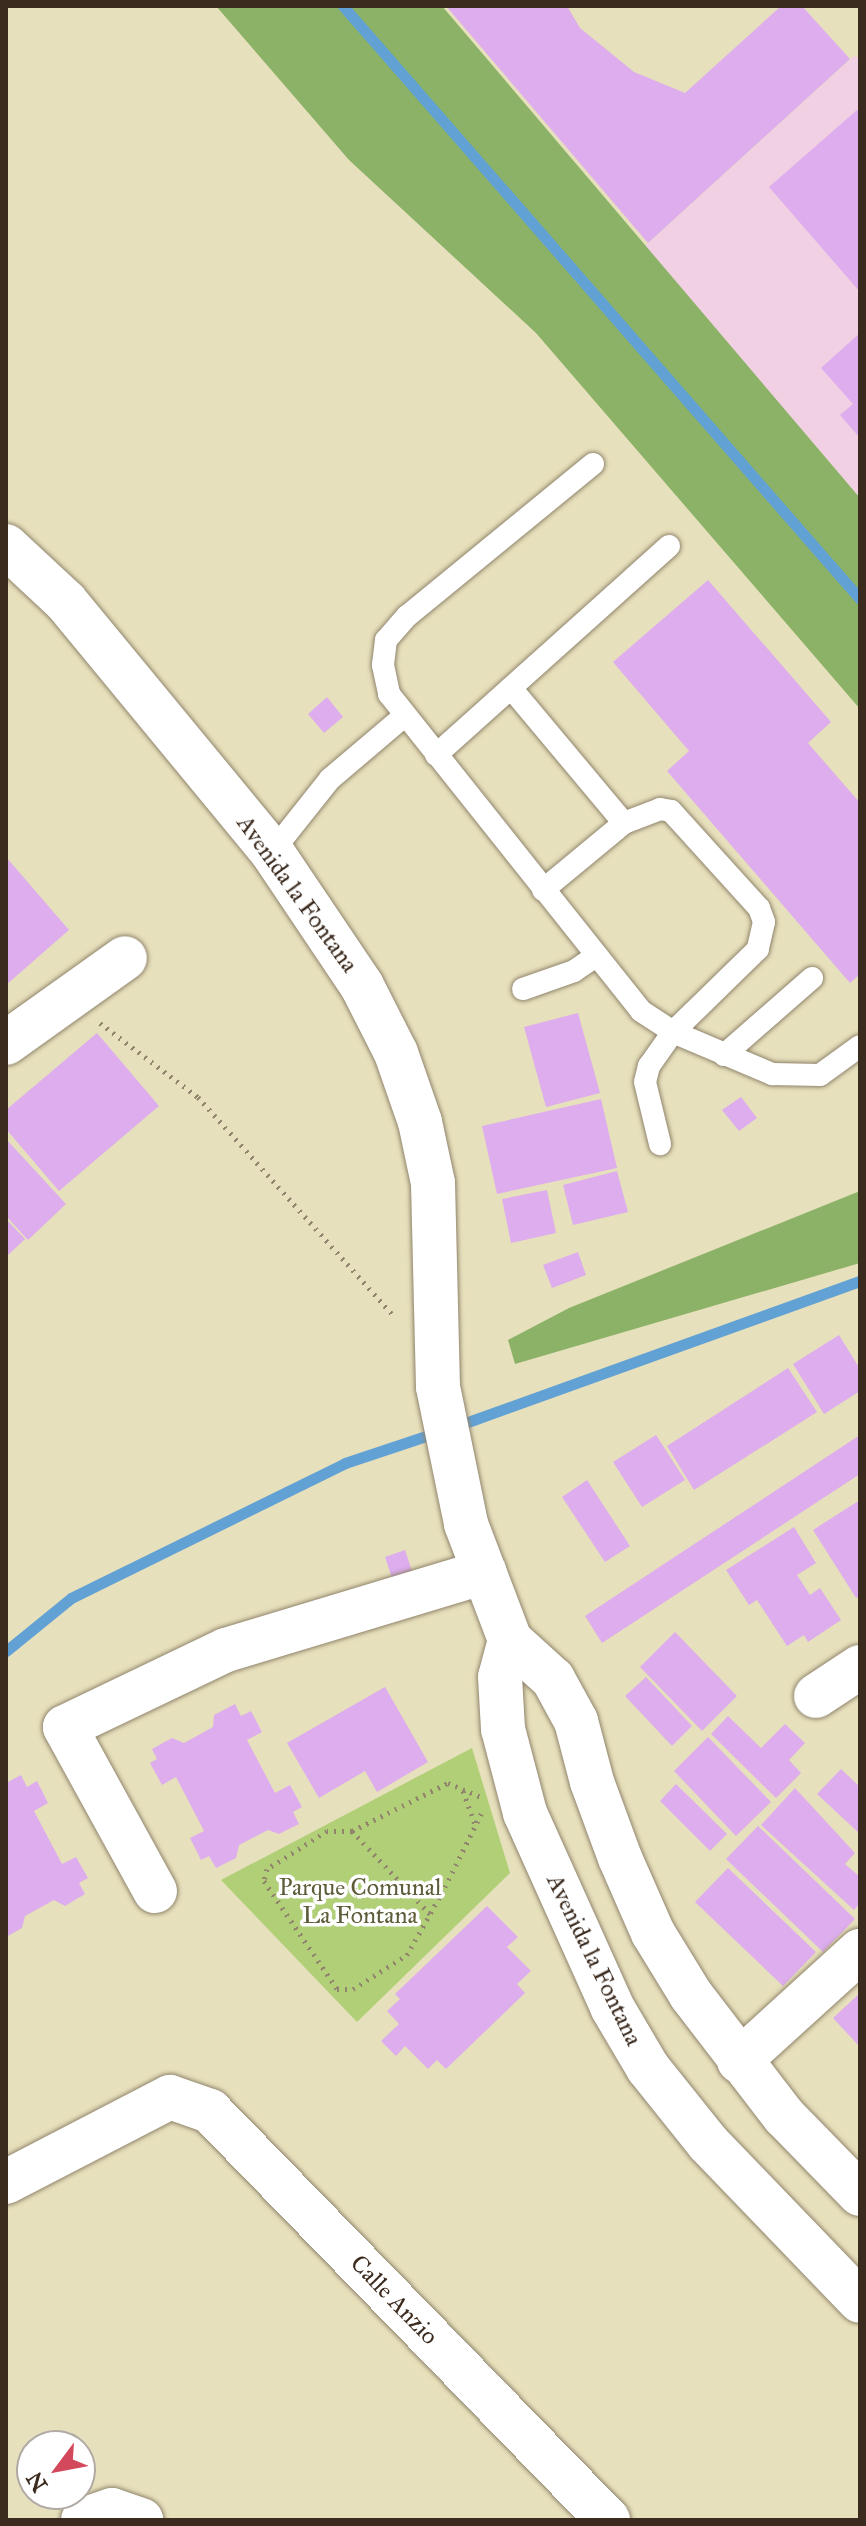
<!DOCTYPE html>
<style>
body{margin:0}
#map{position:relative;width:866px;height:2526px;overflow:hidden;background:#e7e0bc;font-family:"IM FELL Great Primer",serif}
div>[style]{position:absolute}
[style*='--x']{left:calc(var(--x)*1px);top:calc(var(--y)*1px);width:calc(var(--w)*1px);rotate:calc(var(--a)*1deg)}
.built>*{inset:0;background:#f1d0e4}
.green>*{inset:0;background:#b0cf77}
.forest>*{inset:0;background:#8cb268}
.stream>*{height:11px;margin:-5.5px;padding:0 5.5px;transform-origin:5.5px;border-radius:5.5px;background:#62a1d4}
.building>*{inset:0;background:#ddaded}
.path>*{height:5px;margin-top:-2.5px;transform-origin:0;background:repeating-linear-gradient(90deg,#91856d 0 2px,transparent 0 8px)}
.roads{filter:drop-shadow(0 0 2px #91856d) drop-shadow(0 0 2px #91856d)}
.service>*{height:22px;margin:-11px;padding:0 11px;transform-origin:11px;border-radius:11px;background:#fff}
.minor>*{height:44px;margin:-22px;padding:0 22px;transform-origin:22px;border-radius:22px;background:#fff}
span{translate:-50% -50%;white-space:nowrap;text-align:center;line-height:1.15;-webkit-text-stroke:7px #fff;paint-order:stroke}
.street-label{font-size:24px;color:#3b2a1e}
.park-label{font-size:24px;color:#5e5c39}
.frame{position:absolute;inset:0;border:8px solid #3b2a1e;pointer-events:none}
.north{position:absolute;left:16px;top:2430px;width:80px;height:80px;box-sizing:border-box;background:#fff;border:2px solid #b1aaa5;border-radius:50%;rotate:238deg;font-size:22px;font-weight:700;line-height:32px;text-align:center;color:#3b2a1e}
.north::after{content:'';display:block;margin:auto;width:28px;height:36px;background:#d1495b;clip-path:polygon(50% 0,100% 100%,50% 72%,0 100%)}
</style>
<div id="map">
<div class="built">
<i style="clip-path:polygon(855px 55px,860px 61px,860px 498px,645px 246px)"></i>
</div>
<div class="green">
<i style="clip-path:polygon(472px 1748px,510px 1873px,357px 2022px,221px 1880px)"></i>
</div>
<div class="forest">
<i style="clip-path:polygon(216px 6px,442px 6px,860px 498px,860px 709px,536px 333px,349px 160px)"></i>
<i style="clip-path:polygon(860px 1191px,860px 1263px,515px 1364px,508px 1340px,569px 1308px)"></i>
</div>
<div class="stream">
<i style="--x:343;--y:6;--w:787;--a:48.92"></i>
<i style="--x:454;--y:1427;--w:431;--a:-19.8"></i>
<i style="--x:6;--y:1651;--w:84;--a:-39.2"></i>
<i style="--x:71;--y:1598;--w:305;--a:-26.2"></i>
<i style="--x:345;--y:1463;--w:98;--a:-18.4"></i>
</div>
<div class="building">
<i style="clip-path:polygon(446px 6px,567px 6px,580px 28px,634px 72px,685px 93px,781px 6px,802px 6px,850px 59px,648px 243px)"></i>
<i style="clip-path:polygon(857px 110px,860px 113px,860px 292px,769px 187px)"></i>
<i style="clip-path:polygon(860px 333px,860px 438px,840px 415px,853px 404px,821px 368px)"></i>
<i style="clip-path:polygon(708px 580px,831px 722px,808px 743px,860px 803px,860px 974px,850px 983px,667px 771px,689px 751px,613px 662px)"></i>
<i style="clip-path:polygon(327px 697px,343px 717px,324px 733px,308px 714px)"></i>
<i style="clip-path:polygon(6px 857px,69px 930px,6px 985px)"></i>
<i style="clip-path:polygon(578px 1013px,600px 1093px,546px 1107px,524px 1027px)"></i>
<i style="clip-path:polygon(97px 1033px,159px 1106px,59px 1191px,6px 1129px,6px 1110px)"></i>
<i style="clip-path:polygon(741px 1097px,757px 1118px,739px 1131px,722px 1110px)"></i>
<i style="clip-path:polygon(601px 1099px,617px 1168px,497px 1194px,482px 1126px)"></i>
<i style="clip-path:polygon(6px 1139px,66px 1204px,28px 1240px,6px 1216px)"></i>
<i style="clip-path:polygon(617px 1171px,628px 1212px,573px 1225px,563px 1185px)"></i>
<i style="clip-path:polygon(547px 1190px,556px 1233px,511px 1243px,502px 1199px)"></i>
<i style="clip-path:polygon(6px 1219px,25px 1239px,6px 1257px)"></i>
<i style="clip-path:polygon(578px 1252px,586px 1275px,552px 1288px,543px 1265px)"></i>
<i style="clip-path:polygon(839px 1335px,860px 1369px,860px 1391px,824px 1414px,793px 1364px)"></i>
<i style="clip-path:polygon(788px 1368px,817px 1412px,694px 1490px,667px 1446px)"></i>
<i style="clip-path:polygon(656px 1435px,685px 1480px,642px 1507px,613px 1462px)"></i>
<i style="clip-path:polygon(860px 1435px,860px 1474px,602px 1643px,585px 1616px)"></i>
<i style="clip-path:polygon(587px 1480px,630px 1546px,605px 1562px,562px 1497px)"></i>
<i style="clip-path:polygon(860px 1500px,860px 1596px,856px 1598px,813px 1530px)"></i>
<i style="clip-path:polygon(794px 1527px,816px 1563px,797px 1575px,810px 1595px,820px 1588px,841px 1620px,808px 1642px,804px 1635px,787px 1646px,757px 1600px,749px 1605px,726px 1570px)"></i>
<i style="clip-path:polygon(405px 1550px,415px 1580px,395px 1587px,385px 1557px)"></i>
<i style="clip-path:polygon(675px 1632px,737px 1696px,702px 1731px,640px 1667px)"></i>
<i style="clip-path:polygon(646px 1677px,692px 1726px,672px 1746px,625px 1696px)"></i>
<i style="clip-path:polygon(385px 1687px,428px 1762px,377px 1792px,365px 1771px,319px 1798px,287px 1743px)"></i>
<i style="clip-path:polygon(235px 1704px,241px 1716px,251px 1711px,262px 1732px,247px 1740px,275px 1793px,290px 1785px,302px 1807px,293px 1812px,299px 1824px,279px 1834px,268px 1830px,239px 1845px,236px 1858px,216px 1868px,209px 1856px,201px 1860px,190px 1838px,204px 1831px,176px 1777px,162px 1785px,150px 1763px,157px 1759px,152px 1749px,172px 1738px,184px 1743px,213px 1727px,214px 1715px)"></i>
<i style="clip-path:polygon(728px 1716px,761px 1748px,785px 1724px,805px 1743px,789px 1760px,801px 1773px,776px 1798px,711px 1734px)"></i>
<i style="clip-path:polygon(708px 1737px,771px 1802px,736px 1836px,674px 1771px)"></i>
<i style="clip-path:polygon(841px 1769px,860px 1787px,860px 1834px,817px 1794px)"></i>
<i style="clip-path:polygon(21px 1775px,27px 1787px,37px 1781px,48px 1803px,34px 1811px,62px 1864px,76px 1857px,88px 1878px,79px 1883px,85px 1894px,65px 1906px,54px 1900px,25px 1916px,22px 1928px,6px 1937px,6px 1783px)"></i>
<i style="clip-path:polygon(676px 1784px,727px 1834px,710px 1851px,660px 1801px)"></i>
<i style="clip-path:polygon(795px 1788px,855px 1853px,845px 1864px,860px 1877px,860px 1903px,854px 1910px,761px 1825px)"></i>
<i style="clip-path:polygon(758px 1826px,855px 1919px,823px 1952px,726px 1859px)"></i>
<i style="clip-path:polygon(728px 1868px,816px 1952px,783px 1986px,695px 1902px)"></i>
<i style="clip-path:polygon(487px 1906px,518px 1937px,507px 1947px,531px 1971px,517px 1984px,525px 1993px,446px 2069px,437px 2060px,428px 2069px,405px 2046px,396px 2056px,381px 2041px,399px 2024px,387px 2011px,400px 1999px,395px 1994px)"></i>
<i style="clip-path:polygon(860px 1993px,860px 2047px,833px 2018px)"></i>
</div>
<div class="path">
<i style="--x:100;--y:1023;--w:123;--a:37.1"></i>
<i style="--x:198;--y:1097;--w:295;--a:48.2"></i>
<i style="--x:463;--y:1791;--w:37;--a:70"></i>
<i style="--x:352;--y:1831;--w:107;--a:-26.6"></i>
<i style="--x:448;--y:1783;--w:36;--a:23"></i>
<i style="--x:430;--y:1914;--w:114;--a:-133.2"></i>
<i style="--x:352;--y:1831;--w:25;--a:180"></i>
<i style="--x:327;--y:1831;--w:71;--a:147.7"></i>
<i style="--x:267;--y:1869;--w:12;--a:104"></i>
<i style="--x:264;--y:1881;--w:130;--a:55.9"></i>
<i style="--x:337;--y:1989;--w:16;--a:0"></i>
<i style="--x:353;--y:1989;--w:64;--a:-32.2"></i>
<i style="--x:407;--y:1955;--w:78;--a:-60.8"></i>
<i style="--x:445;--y:1887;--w:84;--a:-63.7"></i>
</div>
<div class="roads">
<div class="service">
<i style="--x:593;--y:464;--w:240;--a:140.7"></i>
<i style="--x:407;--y:616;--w:32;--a:131"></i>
<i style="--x:386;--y:640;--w:25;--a:97"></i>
<i style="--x:383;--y:665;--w:30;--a:78"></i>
<i style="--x:389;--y:694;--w:405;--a:51.5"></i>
<i style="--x:641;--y:1011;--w:38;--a:33"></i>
<i style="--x:673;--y:1032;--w:108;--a:23"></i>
<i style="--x:772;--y:1074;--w:48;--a:1.2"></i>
<i style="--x:820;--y:1075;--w:49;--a:-35.9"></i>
<i style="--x:511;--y:688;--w:176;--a:50.1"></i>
<i style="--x:436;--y:755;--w:313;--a:-41.9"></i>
<i style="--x:272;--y:852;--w:93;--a:-51.5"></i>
<i style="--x:330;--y:779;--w:96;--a:-40.3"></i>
<i style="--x:543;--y:890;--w:105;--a:-39.6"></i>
<i style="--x:624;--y:823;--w:39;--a:-21"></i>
<i style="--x:660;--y:809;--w:11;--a:10"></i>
<i style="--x:671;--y:811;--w:131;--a:47.8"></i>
<i style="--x:759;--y:908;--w:15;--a:70"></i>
<i style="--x:764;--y:922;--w:28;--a:103"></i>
<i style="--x:758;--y:949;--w:119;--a:135.7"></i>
<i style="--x:673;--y:1032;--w:42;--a:125.2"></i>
<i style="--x:649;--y:1066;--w:16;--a:104"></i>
<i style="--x:645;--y:1082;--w:64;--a:76.4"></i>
<i style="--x:523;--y:989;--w:54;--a:-19.4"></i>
<i style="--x:574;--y:971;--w:27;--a:-34"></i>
<i style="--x:724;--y:1055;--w:117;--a:-41.2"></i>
</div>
<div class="minor">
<i style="--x:6;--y:546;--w:82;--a:43"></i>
<i style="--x:66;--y:602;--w:324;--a:50.5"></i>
<i style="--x:272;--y:852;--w:161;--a:56.1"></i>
<i style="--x:362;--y:986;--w:75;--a:63.1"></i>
<i style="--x:396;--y:1053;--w:73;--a:70.8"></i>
<i style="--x:420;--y:1122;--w:62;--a:78"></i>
<i style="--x:433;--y:1183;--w:204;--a:88.6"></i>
<i style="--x:438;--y:1387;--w:140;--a:78.4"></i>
<i style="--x:466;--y:1524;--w:124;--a:69.2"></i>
<i style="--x:510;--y:1640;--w:58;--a:42.2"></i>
<i style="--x:553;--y:1679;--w:48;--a:61.3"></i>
<i style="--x:576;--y:1721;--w:63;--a:75.3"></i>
<i style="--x:592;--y:1782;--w:81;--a:69.8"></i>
<i style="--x:620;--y:1858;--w:82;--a:66.3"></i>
<i style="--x:653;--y:1933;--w:73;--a:58.5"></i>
<i style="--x:691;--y:1995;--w:153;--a:52.5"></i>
<i style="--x:784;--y:2116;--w:109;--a:45.7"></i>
<i style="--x:6;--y:1043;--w:146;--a:-35.5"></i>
<i style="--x:510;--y:1640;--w:38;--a:105"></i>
<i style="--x:500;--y:1677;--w:52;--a:86.7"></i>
<i style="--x:503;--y:1729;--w:87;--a:75.3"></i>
<i style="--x:525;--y:1813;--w:213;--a:65.8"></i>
<i style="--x:612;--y:2007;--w:71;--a:59.5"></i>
<i style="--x:648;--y:2068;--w:96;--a:51.3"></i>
<i style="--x:708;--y:2143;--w:219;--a:46.1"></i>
<i style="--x:816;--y:1696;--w:53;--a:-33.4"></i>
<i style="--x:155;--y:1891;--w:187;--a:-118.8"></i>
<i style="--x:65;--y:1727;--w:178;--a:-25.6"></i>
<i style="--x:226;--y:1650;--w:270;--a:-16.8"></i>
<i style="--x:739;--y:2061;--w:164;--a:-42.3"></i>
<i style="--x:6;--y:2182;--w:185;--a:-27.4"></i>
<i style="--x:170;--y:2097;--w:42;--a:19.3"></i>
<i style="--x:210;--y:2111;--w:571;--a:45.78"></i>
<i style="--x:83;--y:2520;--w:31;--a:-19"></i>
<i style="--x:112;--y:2510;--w:31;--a:19"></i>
</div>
</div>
<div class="street-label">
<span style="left:297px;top:894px;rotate:54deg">Avenida la Fontana</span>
<span style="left:594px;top:1960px;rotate:64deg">Avenida la Fontana</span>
<span style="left:394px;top:2300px;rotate:46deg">Calle Anzio</span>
</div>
<div class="park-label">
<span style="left:360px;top:1902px">Parque Comunal<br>La Fontana</span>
</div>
<div class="frame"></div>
<div class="north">N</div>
</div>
